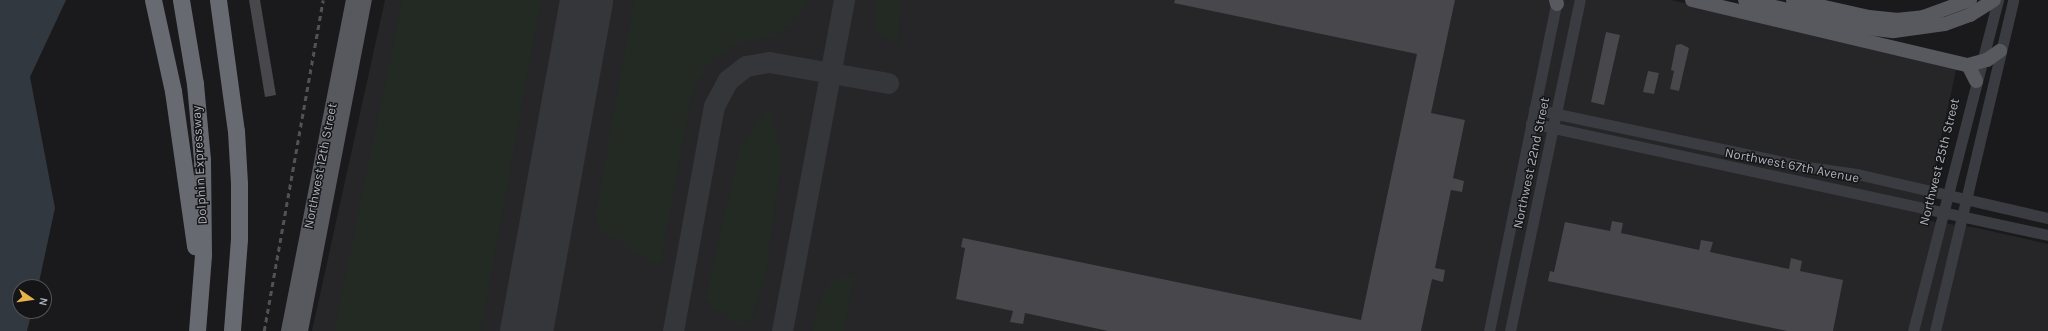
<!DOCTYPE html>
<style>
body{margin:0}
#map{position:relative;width:2048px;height:331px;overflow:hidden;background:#1a1a1c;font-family:Karla,sans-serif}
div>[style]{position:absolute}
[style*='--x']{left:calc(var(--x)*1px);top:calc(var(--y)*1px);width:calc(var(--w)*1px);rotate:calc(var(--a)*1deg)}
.built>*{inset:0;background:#262629}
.green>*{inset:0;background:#222a23}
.water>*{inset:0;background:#31383f}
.taxiway>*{height:21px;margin:-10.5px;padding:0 10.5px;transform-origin:10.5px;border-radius:10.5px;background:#35363a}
.runway>*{height:53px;margin:-26.5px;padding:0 26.5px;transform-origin:26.5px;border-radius:26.5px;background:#35363a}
.building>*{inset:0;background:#47474c}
.minor>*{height:11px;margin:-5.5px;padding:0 5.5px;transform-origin:5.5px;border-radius:5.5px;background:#3b3c41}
.major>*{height:14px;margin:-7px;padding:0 7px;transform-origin:7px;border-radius:7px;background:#57595f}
.highway>*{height:17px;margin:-8.5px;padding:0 8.5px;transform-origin:8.5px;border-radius:8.5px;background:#676a71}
.rail>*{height:2.5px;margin-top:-1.25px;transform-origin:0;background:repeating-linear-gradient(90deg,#505257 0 5px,transparent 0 9px)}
span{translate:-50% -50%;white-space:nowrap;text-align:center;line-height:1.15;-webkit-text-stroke:3px #151517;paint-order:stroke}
.street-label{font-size:13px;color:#adb1ba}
.north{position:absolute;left:12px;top:279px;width:40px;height:40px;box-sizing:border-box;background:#151517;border:1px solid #525358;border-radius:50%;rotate:103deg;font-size:11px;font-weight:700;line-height:16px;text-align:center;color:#adb1ba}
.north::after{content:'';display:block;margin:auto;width:14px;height:18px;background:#e5b349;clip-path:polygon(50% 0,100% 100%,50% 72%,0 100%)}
</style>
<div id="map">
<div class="built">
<i style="clip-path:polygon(385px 0,1671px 0,1957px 66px,1923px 220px,1977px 228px,2048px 244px,2048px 331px,312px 331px)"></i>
</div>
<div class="green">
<i style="clip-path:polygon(402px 0,541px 0,481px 331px,334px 331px)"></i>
<i style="clip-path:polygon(634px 0,809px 0,789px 27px,774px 35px,732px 45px,708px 65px,697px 82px,690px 102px,661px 260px,654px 264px,600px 229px,596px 212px)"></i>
<i style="clip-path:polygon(875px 0,901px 0,898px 43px,881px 36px,875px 28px)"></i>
<i style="clip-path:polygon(770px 109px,782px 157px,766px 272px,752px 318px,742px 327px,705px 300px,740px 147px,765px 110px)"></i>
<i style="clip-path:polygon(845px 276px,854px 276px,844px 331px,812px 331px,822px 295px,831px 281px)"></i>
</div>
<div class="water">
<i style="clip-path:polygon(0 0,66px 0,30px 77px,55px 208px,38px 287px,20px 287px,20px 311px,32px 311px,27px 331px,0 331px)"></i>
</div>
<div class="taxiway">
<i style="--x:673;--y:331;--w:229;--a:-79.7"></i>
<i style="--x:714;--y:106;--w:30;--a:-62"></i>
<i style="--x:728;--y:80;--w:23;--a:-38"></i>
<i style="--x:746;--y:66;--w:23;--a:-10"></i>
<i style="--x:769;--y:62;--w:121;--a:10"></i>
<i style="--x:782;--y:331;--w:337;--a:-79.4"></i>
</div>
<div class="runway">
<i style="--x:526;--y:331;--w:336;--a:-79.7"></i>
</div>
<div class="building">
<i style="clip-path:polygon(249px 0,260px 0,276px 95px,265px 97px)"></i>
<i style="clip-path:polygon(1175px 0,1455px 0,1431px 113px,1465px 120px,1453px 178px,1464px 181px,1462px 192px,1451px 190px,1435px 268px,1445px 270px,1443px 282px,1432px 279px,1421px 331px,1108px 331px,1025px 313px,1023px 324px,1010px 322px,1013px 311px,956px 299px,965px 248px,961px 247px,963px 238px,1361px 320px,1417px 54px,1174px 3px)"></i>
<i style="clip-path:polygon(1606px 32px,1620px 35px,1604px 105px,1591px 102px)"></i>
<i style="clip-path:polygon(1681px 44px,1689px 48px,1679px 91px,1670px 89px,1674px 71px,1671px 70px,1676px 45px)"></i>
<i style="clip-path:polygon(1648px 71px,1659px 73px,1654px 94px,1643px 92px)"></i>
<i style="clip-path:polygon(1612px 221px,1623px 223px,1621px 233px,1699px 250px,1701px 240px,1713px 242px,1710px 252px,1789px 269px,1791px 258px,1802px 261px,1800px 271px,1843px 280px,1833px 331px,1787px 331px,1548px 281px,1550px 271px,1554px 272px,1565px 222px,1610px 231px)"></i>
</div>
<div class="minor">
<i style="--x:1534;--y:109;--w:280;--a:12"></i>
<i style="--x:1808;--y:167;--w:49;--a:8.1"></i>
<i style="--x:1857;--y:174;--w:196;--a:13"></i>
<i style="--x:1531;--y:123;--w:529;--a:12.22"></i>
<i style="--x:1489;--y:331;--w:338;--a:-78.4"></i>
<i style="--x:1510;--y:331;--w:338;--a:-78.1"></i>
<i style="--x:1913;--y:331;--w:342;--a:-75.6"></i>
<i style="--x:1935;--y:331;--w:340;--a:-76.7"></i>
</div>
<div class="major">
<i style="--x:1556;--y:0;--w:4;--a:76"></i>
<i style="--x:1692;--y:0;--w:284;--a:13.3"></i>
<i style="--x:1968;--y:65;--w:20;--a:-15"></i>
<i style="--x:1987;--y:60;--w:16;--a:-35"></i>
<i style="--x:1745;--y:0;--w:117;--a:13.3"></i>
<i style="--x:1859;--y:27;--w:35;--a:7"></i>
<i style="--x:1894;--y:31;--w:51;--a:-7.8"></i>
<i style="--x:1945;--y:24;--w:27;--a:-20"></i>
<i style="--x:1970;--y:15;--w:28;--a:-32"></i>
<i style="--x:1793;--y:0;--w:78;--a:12.6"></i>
<i style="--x:1869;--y:17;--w:27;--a:6"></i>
<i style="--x:1896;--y:20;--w:27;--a:-6"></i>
<i style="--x:1923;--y:17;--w:50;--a:-19.9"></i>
<i style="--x:1968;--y:65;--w:18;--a:63"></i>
<i style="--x:288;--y:331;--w:337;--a:-78.9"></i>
<i style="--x:301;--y:331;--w:337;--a:-79.1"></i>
</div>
<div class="highway">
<i style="--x:153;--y:0;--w:93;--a:77.6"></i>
<i style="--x:173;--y:91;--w:157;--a:81.9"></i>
<i style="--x:181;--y:0;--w:85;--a:80.5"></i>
<i style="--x:195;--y:84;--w:75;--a:84.7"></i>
<i style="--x:202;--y:159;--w:96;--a:89.4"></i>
<i style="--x:203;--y:255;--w:76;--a:94.5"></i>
<i style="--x:218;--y:0;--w:132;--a:82.2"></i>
<i style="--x:236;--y:131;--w:52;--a:86.7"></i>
<i style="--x:239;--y:183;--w:56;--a:90"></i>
<i style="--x:239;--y:239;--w:92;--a:94.4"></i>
</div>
<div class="rail">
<i style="--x:264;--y:331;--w:336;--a:-79.9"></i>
</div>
<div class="street-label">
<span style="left:1940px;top:162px;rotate:-76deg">Northwest 25th Street</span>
<span style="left:1532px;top:163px;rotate:-78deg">Northwest 22nd Street</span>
<span style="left:200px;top:165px;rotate:-93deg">Dolphin Expressway</span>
<span style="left:321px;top:166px;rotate:-79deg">Northwest 12th Street</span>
<span style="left:1792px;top:166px;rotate:11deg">Northwest 67th Avenue</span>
</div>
<div class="north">N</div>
</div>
